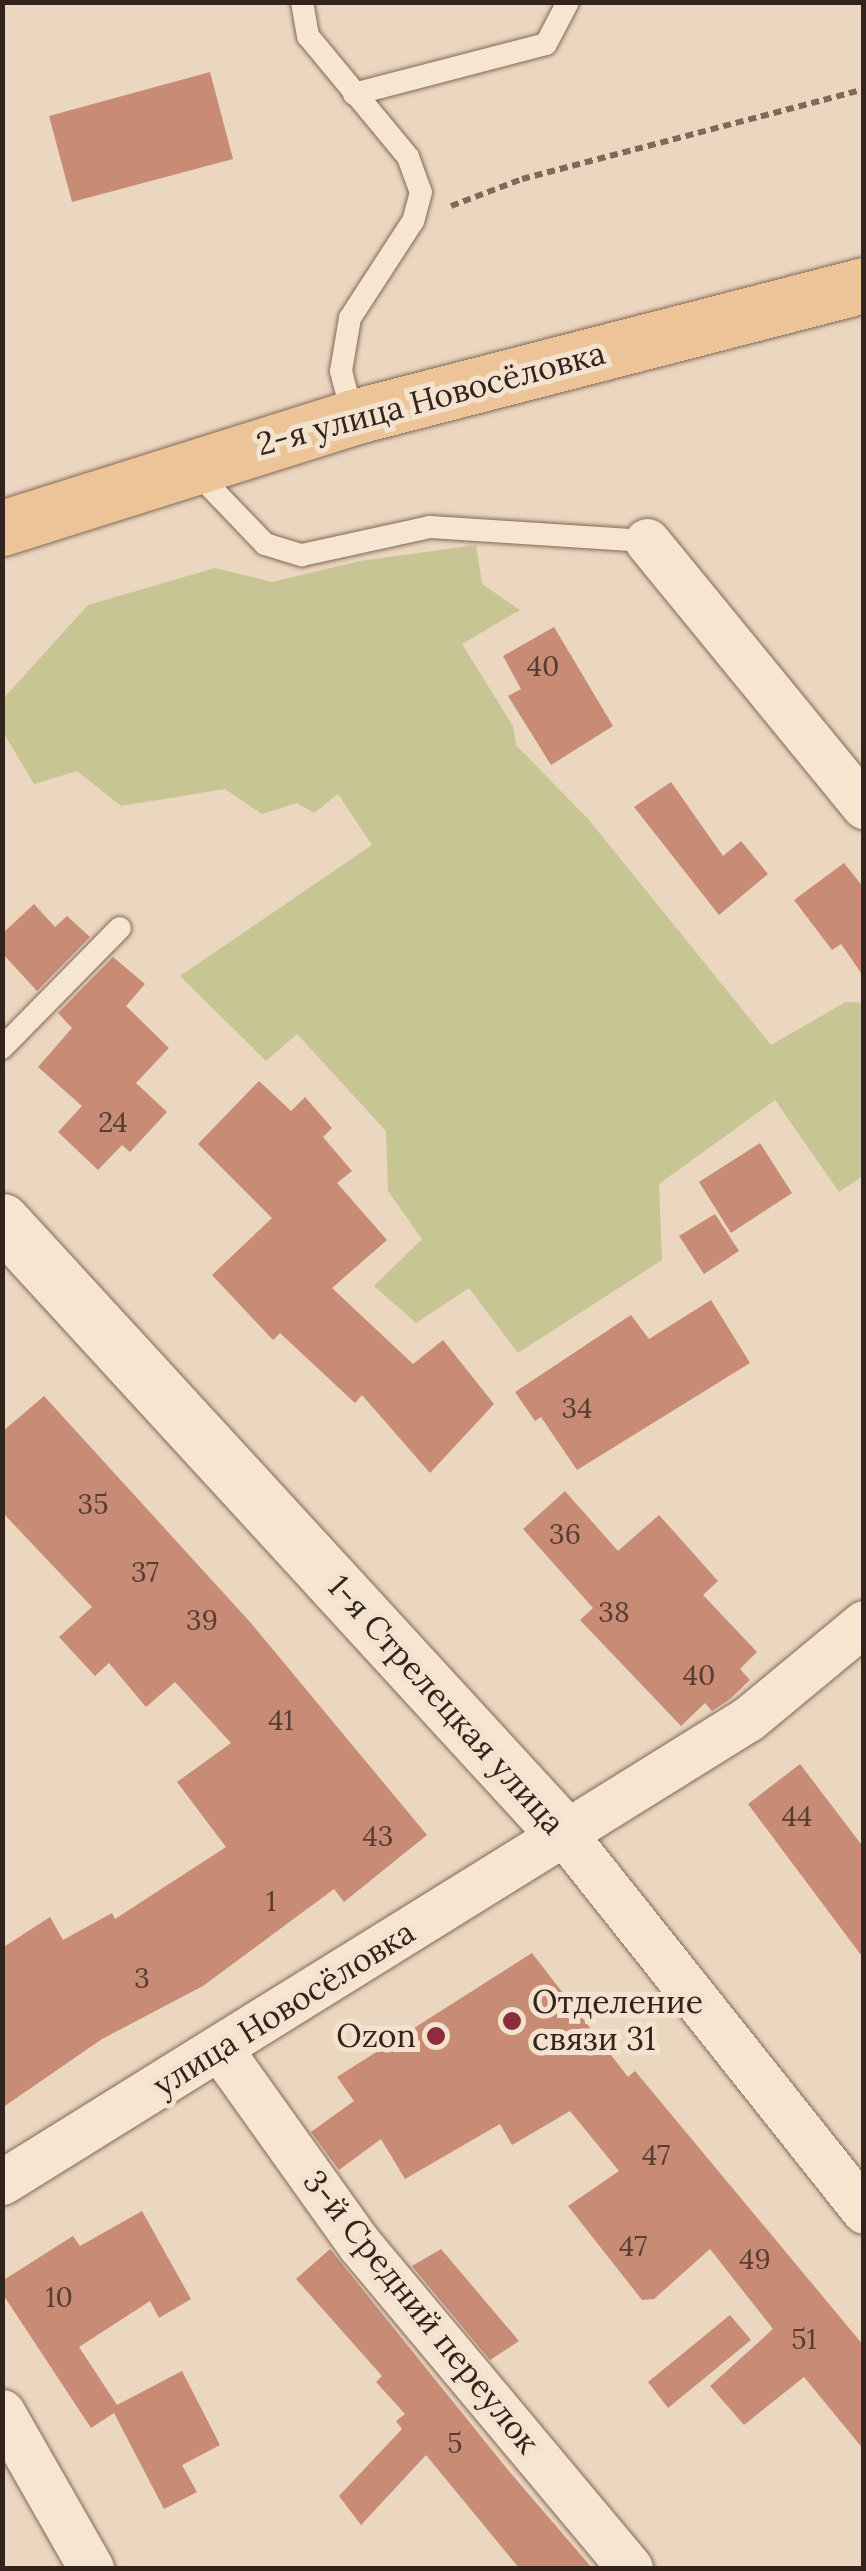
<!DOCTYPE html>
<meta charset="utf-8">
<style>
body{margin:0}
#map{position:relative;width:866px;height:2571px;overflow:hidden;background:#ebd6bf;font-family:Lora,serif}
div>[style]{position:absolute}
[style*='--x']{left:calc(var(--x)*1px);top:calc(var(--y)*1px);width:calc(var(--w)*1px);rotate:calc(var(--a)*1deg)}
.green>*{inset:0;background:#c8c594}
.building>*{inset:0;background:#c78b76}
.path>*{height:6px;margin-top:-3px;transform-origin:0;background:repeating-linear-gradient(90deg,#826858 0 8px,transparent 0 13px)}
.roads{filter:drop-shadow(0 0 2px #826858) drop-shadow(0 0 2px #826858)}
.service>*{height:22px;margin:-11px;padding:0 11px;transform-origin:11px;border-radius:11px;background:#f6e5d1}
.minor>*{height:45px;margin:-22.5px;padding:0 22.5px;transform-origin:22.5px;border-radius:22.5px;background:#f6e5d1}
.tertiary>*{height:55px;margin:-27.5px;padding:0 27.5px;transform-origin:27.5px;border-radius:27.5px;background:#f6e5d1}
.primary>*{height:55px;margin:-27.5px;padding:0 27.5px;transform-origin:27.5px;border-radius:27.5px;background:#edc497}
.dots>*{width:28px;height:28px;translate:-50% -50%;box-sizing:border-box;border:5px solid #f3e2ce;border-radius:50%}
span{translate:-50% -50%;white-space:nowrap;text-align:center;line-height:1.15;-webkit-text-stroke:10px #f3e2ce;paint-order:stroke}
.number-label{font-size:28px;color:#573d32}
.number-label span{-webkit-text-stroke-width:0}
.street-label{font-size:32px;color:#32231c}
.poi-label{font-size:32px;color:#32231c}
.left{translate:0 -50%;text-align:left}
.right{translate:-100% -50%;text-align:right}
.frame{position:absolute;inset:0;border:5px solid #32231c;pointer-events:none}
</style>
<div id="map">
<div class="green">
<i style="clip-path:polygon(476px 545px,482px 584px,520px 610px,462px 644px,513px 726px,516px 745px,589px 820px,771px 1045px,846px 1002px,863px 1003px,863px 1176px,839px 1192px,775px 1100px,659px 1184px,662px 1260px,518px 1353px,469px 1288px,416px 1323px,374px 1286px,422px 1239px,388px 1191px,386px 1131px,297px 1034px,266px 1061px,180px 976px,372px 845px,338px 794px,314px 813px,297px 803px,262px 814px,225px 789px,121px 806px,77px 771px,34px 784px,3px 732px,3px 699px,88px 605px,215px 568px,272px 582px,360px 561px)"></i>
</div>
<div class="building">
<i style="clip-path:polygon(210px 72px,233px 159px,72px 202px,49px 116px)"></i>
<i style="clip-path:polygon(554px 627px,613px 726px,551px 765px,508px 696px,521px 689px,503px 656px)"></i>
<i style="clip-path:polygon(671px 782px,723px 856px,741px 841px,768px 874px,719px 915px,634px 807px)"></i>
<i style="clip-path:polygon(844px 863px,864px 888px,864px 977px,841px 944px,832px 950px,794px 900px)"></i>
<i style="clip-path:polygon(34px 904px,55px 927px,67px 916px,90px 937px,37px 991px,2px 953px,2px 934px)"></i>
<i style="clip-path:polygon(113px 957px,145px 984px,126px 1006px,169px 1048px,136px 1083px,167px 1112px,130px 1152px,122px 1145px,98px 1170px,58px 1132px,82px 1106px,38px 1067px,72px 1028px,58px 1013px)"></i>
<i style="clip-path:polygon(259px 1081px,291px 1111px,305px 1097px,332px 1128px,323px 1137px,352px 1171px,337px 1183px,387px 1240px,332px 1288px,413px 1364px,443px 1340px,494px 1404px,430px 1473px,362px 1395px,355px 1403px,280px 1333px,273px 1340px,212px 1275px,272px 1218px,198px 1144px)"></i>
<i style="clip-path:polygon(760px 1143px,792px 1193px,731px 1233px,699px 1182px)"></i>
<i style="clip-path:polygon(715px 1214px,739px 1251px,704px 1274px,679px 1236px)"></i>
<i style="clip-path:polygon(711px 1300px,750px 1363px,577px 1470px,541px 1417px,535px 1421px,515px 1392px,631px 1315px,649px 1339px)"></i>
<i style="clip-path:polygon(44px 1396px,250px 1622px,427px 1835px,344px 1902px,334px 1889px,203px 1986px,102px 2039px,2px 2108px,2px 1948px,50px 1917px,63px 1940px,112px 1913px,115px 1919px,226px 1847px,177px 1782px,231px 1743px,175px 1682px,146px 1707px,109px 1663px,95px 1676px,59px 1637px,92px 1607px,2px 1512px,2px 1432px)"></i>
<i style="clip-path:polygon(565px 1491px,618px 1551px,659px 1515px,718px 1581px,703px 1595px,757px 1652px,740px 1669px,750px 1680px,730px 1699px,712px 1711px,705px 1703px,681px 1726px,580px 1620px,593px 1608px,523px 1529px)"></i>
<i style="clip-path:polygon(800px 1764px,864px 1848px,864px 1959px,748px 1804px)"></i>
<i style="clip-path:polygon(532px 1953px,628px 2077px,635px 2071px,864px 2346px,864px 2450px,804px 2377px,744px 2425px,710px 2386px,773px 2329px,710px 2249px,654px 2299px,642px 2300px,568px 2206px,619px 2171px,570px 2111px,512px 2145px,500px 2124px,405px 2179px,381px 2139px,339px 2170px,311px 2132px,354px 2101px,337px 2077px)"></i>
<i style="clip-path:polygon(142px 2211px,191px 2299px,159px 2318px,150px 2301px,79px 2347px,117px 2405px,182px 2371px,220px 2445px,182px 2465px,197px 2492px,164px 2509px,114px 2413px,91px 2428px,2px 2293px,2px 2281px,73px 2236px,80px 2246px)"></i>
<i style="clip-path:polygon(330px 2249px,508px 2470px,592px 2568px,519px 2568px,426px 2455px,361px 2525px,339px 2496px,402px 2429px,396px 2421px,405px 2414px,376px 2382px,382px 2376px,296px 2279px)"></i>
<i style="clip-path:polygon(441px 2249px,519px 2341px,490px 2360px,412px 2266px)"></i>
<i style="clip-path:polygon(730px 2315px,751px 2340px,668px 2408px,648px 2382px)"></i>
</div>
<div class="path">
<i style="--x:451;--y:206;--w:76;--a:-20.8"></i>
<i style="--x:522;--y:179;--w:354;--a:-14.7"></i>
</div>
<div class="roads">
<div class="service">
<i style="--x:302;--y:2;--w:35;--a:80"></i>
<i style="--x:308;--y:36;--w:157;--a:50.4"></i>
<i style="--x:408;--y:157;--w:37;--a:70"></i>
<i style="--x:421;--y:192;--w:30;--a:105"></i>
<i style="--x:413;--y:221;--w:116;--a:123"></i>
<i style="--x:350;--y:318;--w:54;--a:99.6"></i>
<i style="--x:341;--y:371;--w:48;--a:75.4"></i>
<i style="--x:354;--y:94;--w:198;--a:-14.6"></i>
<i style="--x:546;--y:44;--w:47;--a:-62.4"></i>
<i style="--x:195;--y:471;--w:101;--a:46.2"></i>
<i style="--x:265;--y:544;--w:39;--a:17"></i>
<i style="--x:302;--y:555;--w:131;--a:-12.3"></i>
<i style="--x:430;--y:527;--w:217;--a:3.7"></i>
<i style="--x:2;--y:1048;--w:168;--a:-45.5"></i>
</div>
<div class="minor">
<i style="--x:647;--y:541;--w:343;--a:50.7"></i>
<i style="--x:566;--y:1836;--w:479;--a:51.5"></i>
<i style="--x:220;--y:2049;--w:241;--a:54.5"></i>
<i style="--x:360;--y:2245;--w:421;--a:50.1"></i>
<i style="--x:2;--y:2182;--w:878;--a:-31.83"></i>
<i style="--x:748;--y:1719;--w:151;--a:-39.6"></i>
<i style="--x:2;--y:2412;--w:180;--a:60.3"></i>
</div>
<div class="tertiary">
<i style="--x:2;--y:1221;--w:834;--a:47.48"></i>
</div>
<div class="primary">
<i style="--x:2;--y:528;--w:368;--a:-17.5"></i>
<i style="--x:353;--y:417;--w:528;--a:-14.48"></i>
</div>
</div>
<div class="dots">
<i style="left:512px;top:2021px;background:#8d2c3d"></i>
<i style="left:436px;top:2036px;background:#8d2c3d"></i>
</div>
<div class="number-label">
<span style="left:543px;top:666px">40</span>
<span style="left:113px;top:1122px">24</span>
<span style="left:577px;top:1408px">34</span>
<span style="left:93px;top:1504px">35</span>
<span style="left:565px;top:1534px">36</span>
<span style="left:145px;top:1572px">37</span>
<span style="left:614px;top:1612px">38</span>
<span style="left:202px;top:1620px">39</span>
<span style="left:699px;top:1675px">40</span>
<span style="left:281px;top:1720px">41</span>
<span style="left:797px;top:1816px">44</span>
<span style="left:378px;top:1836px">43</span>
<span style="left:271px;top:1901px">1</span>
<span style="left:142px;top:1978px">3</span>
<span style="left:656px;top:2155px">47</span>
<span style="left:633px;top:2246px">47</span>
<span style="left:755px;top:2259px">49</span>
<span style="left:59px;top:2297px">10</span>
<span style="left:804px;top:2339px">51</span>
<span style="left:455px;top:2443px">5</span>
</div>
<div class="street-label">
<span style="left:431px;top:399px;rotate:-15deg">2-я улица Новосёловка</span>
<span style="left:446px;top:1705px;rotate:48deg">1-я Стрелецкая улица</span>
<span style="left:284px;top:2009px;rotate:-32deg">улица Новосёловка</span>
<span style="left:421px;top:2312px;rotate:51deg">3-й Средний переулок</span>
</div>
<div class="poi-label">
<span class="left" style="left:532px;top:2021px">Отделение<br>связи 31</span>
<span class="right" style="left:416px;top:2036px">Ozon</span>
</div>
<div class="frame"></div>
</div>
